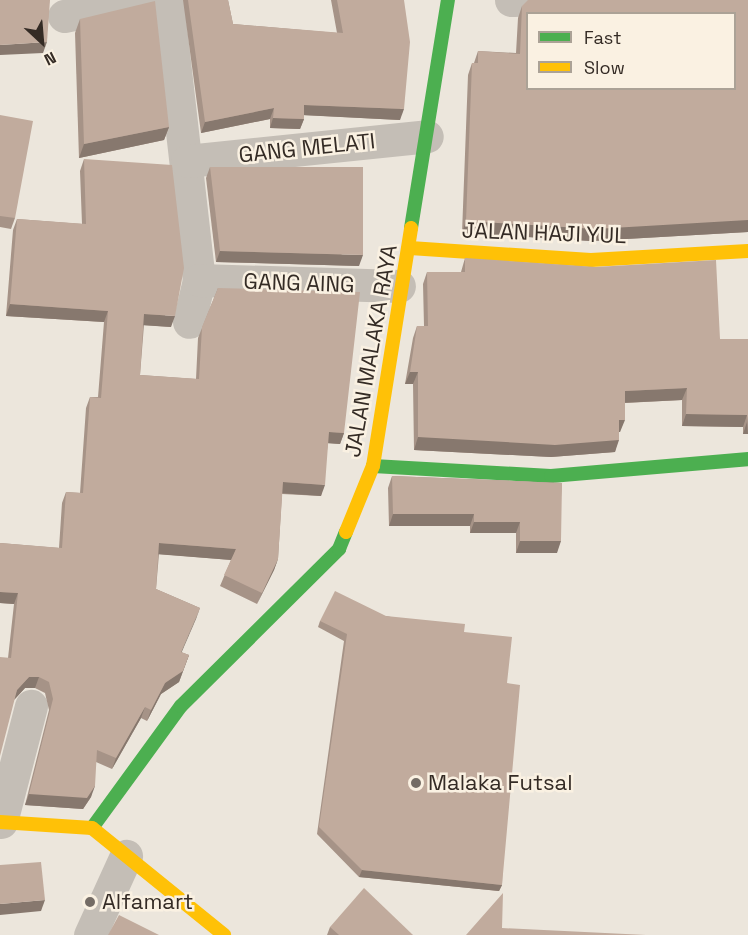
<!DOCTYPE html>
<style>
body{margin:0}
#map{position:relative;width:748px;height:935px;overflow:hidden;background:#ece6dc;font-family:"Space Grotesk",sans-serif}
div>[style]{position:absolute}
[style*='--x']{left:calc(var(--x)*1px);top:calc(var(--y)*1px);width:calc(var(--w)*1px);rotate:calc(var(--a)*1deg)}
.street>*{height:33px;margin:-16.5px;padding:0 16.5px;transform-origin:16.5px;border-radius:16.5px;background:#c4beb6}
.fast>*{height:14px;margin:-7px;padding:0 7px;transform-origin:7px;border-radius:7px;background:#4caf50}
.slow>*{height:14px;margin:-7px;padding:0 7px;transform-origin:7px;border-radius:7px;background:#ffc107}
.wall>*{inset:0;background:#a69387}
.shaded-wall>*{inset:0;background:#87786e}
.building>*{inset:0;background:#c1ab9d}
.dots>*{width:16px;height:16px;translate:-50% -50%;box-sizing:border-box;border:3px solid #faf1e2;border-radius:50%}
span{translate:-50% -50%;white-space:nowrap;text-align:center;line-height:1.15;-webkit-text-stroke:5px #faf1e2;paint-order:stroke}
.street-label{font-size:22px;color:#342b25}
.poi-label{font-size:22px;color:#342b25}
.left{translate:0 -50%;text-align:left}
.legend{position:absolute;left:526px;top:12px;width:210px;height:78px;box-sizing:border-box;background:#faf1e2;border:2px solid #aba296;margin:0;padding:8px 10px;list-style:none;font-size:18px;color:#342b25}
.legend li{display:flex;align-items:center;gap:12px;height:30px}
.legend b{width:30px;border:2px solid #aba296}
.north{position:absolute;left:12px;top:12px;width:60px;height:60px;-webkit-text-stroke:4px #faf1e2;paint-order:stroke;rotate:154deg;font-size:16px;font-weight:700;line-height:24px;text-align:center;color:#342b25}
.north::after{content:'';display:block;margin:auto;width:21px;height:27px;background:#342b25;clip-path:polygon(50% 0,100% 100%,50% 72%,0 100%)}
</style>
<div id="map">
<div class="street">
<i style="--x:167;--y:0;--w:282;--a:83.5"></i>
<i style="--x:199;--y:280;--w:43;--a:103.4"></i>
<i style="--x:511;--y:0;--w:4;--a:0"></i>
<i style="--x:64;--y:16;--w:77;--a:-12"></i>
<i style="--x:187;--y:161;--w:241;--a:-5.9"></i>
<i style="--x:199;--y:280;--w:200;--a:1.7"></i>
<i style="--x:1;--y:822;--w:120;--a:-75.5"></i>
<i style="--x:90;--y:935;--w:87;--a:-65.5"></i>
</div>
<div class="fast">
<i style="--x:411;--y:228;--w:231;--a:-80.8"></i>
<i style="--x:373;--y:466;--w:178;--a:3.2"></i>
<i style="--x:551;--y:476;--w:198;--a:-4.9"></i>
<i style="--x:92;--y:828;--w:151;--a:-53.9"></i>
<i style="--x:181;--y:706;--w:223;--a:-44.8"></i>
<i style="--x:339;--y:549;--w:18;--a:-68"></i>
</div>
<div class="slow">
<i style="--x:410;--y:248;--w:181;--a:3.8"></i>
<i style="--x:591;--y:260;--w:157;--a:-3.3"></i>
<i style="--x:346;--y:532;--w:71;--a:-67.8"></i>
<i style="--x:373;--y:466;--w:241;--a:-80.9"></i>
<i style="--x:0;--y:822;--w:92;--a:3.7"></i>
<i style="--x:92;--y:828;--w:170;--a:39"></i>
</div>
<div class="wall">
<i style="clip-path:polygon(183px 0,228px 0,233px 24px,337px 33px,331px 0,404px 0,400px 120px,304px 115px,304px 119px,300px 129px,270px 128px,270px 119px,201px 133px)"></i>
<i style="clip-path:polygon(522px 6px,748px 232px,591px 241px,462px 233px,468px 75px,472px 63px,474px 63px,478px 51px,516px 53px,518px 18px)"></i>
<i style="clip-path:polygon(80px 19px,169px 127px,164px 140px,79px 158px,75px 33px)"></i>
<i style="clip-path:polygon(0 115px,15px 218px,11px 229px,0 227px)"></i>
<i style="clip-path:polygon(84px 159px,171px 327px,144px 325px,140px 375px,196px 379px,198px 338px,218px 288px,344px 433px,340px 444px,328px 443px,321px 496px,282px 494px,278px 559px,274px 570px,257px 604px,220px 586px,231px 560px,159px 554px,156px 589px,200px 608px,181px 652px,189px 655px,179px 682px,161px 694px,147px 721px,141px 718px,112px 769px,96px 762px,91px 797px,83px 809px,25px 805px,49px 710px,45px 693px,35px 688px,25px 688px,15px 699px,8px 658px,14px 604px,0 603px,0 543px,59px 548px,62px 503px,66px 492px,80px 493px,86px 408px,90px 397px,98px 397px,104px 322px,6px 316px,13px 230px,17px 219px,82px 224px,80px 171px)"></i>
<i style="clip-path:polygon(210px 167px,359px 266px,216px 262px,206px 178px)"></i>
<i style="clip-path:polygon(465px 258px,720px 339px,748px 339px,748px 434px,743px 434px,743px 427px,682px 426px,682px 400px,625px 403px,620px 432px,619px 432px,615px 452px,551px 457px,414px 450px,413px 384px,405px 384px,413px 338px,417px 326px,424px 326px,423px 284px,427px 272px,461px 272px)"></i>
<i style="clip-path:polygon(392px 476px,562px 483px,557px 553px,516px 553px,516px 533px,470px 533px,470px 526px,389px 526px,388px 488px)"></i>
<i style="clip-path:polygon(386px 616px,464px 632px,507px 683px,502px 885px,499px 891px,359px 877px,317px 834px,344px 641px,318px 627px,320px 621px)"></i>
<i style="clip-path:polygon(330px 927px,413px 935px,327px 935px)"></i>
</div>
<div class="shaded-wall">
<i style="clip-path:polygon(47px 42px,43px 53px,0 55px,0 45px)"></i>
<i style="clip-path:polygon(304px 105px,404px 109px,400px 120px,301px 115px)"></i>
<i style="clip-path:polygon(274px 108px,270px 119px,201px 133px,205px 122px)"></i>
<i style="clip-path:polygon(273px 118px,304px 119px,300px 129px,270px 128px)"></i>
<i style="clip-path:polygon(169px 127px,164px 140px,79px 158px,84px 144px)"></i>
<i style="clip-path:polygon(748px 220px,748px 232px,591px 241px,462px 233px,466px 221px)"></i>
<i style="clip-path:polygon(220px 251px,363px 255px,359px 266px,216px 262px)"></i>
<i style="clip-path:polygon(10px 304px,108px 311px,104px 322px,6px 316px)"></i>
<i style="clip-path:polygon(144px 314px,175px 316px,171px 327px,140px 325px)"></i>
<i style="clip-path:polygon(410px 372px,418px 372px,413px 384px,405px 384px)"></i>
<i style="clip-path:polygon(687px 388px,682px 400px,620px 403px,625px 391px)"></i>
<i style="clip-path:polygon(686px 414px,747px 415px,743px 427px,682px 426px)"></i>
<i style="clip-path:polygon(619px 420px,625px 420px,620px 432px,614px 432px)"></i>
<i style="clip-path:polygon(747px 422px,748px 434px,743px 434px)"></i>
<i style="clip-path:polygon(329px 432px,344px 433px,340px 444px,325px 443px)"></i>
<i style="clip-path:polygon(418px 437px,619px 440px,615px 452px,551px 457px,414px 450px)"></i>
<i style="clip-path:polygon(283px 482px,325px 485px,321px 496px,279px 493px)"></i>
<i style="clip-path:polygon(393px 514px,474px 514px,470px 526px,389px 526px)"></i>
<i style="clip-path:polygon(474px 522px,520px 522px,516px 533px,470px 533px)"></i>
<i style="clip-path:polygon(520px 541px,561px 541px,557px 553px,516px 553px)"></i>
<i style="clip-path:polygon(159px 543px,236px 549px,232px 560px,155px 554px)"></i>
<i style="clip-path:polygon(278px 559px,274px 570px,257px 604px,262px 593px)"></i>
<i style="clip-path:polygon(0 592px,18px 593px,14px 604px,0 603px)"></i>
<i style="clip-path:polygon(200px 608px,196px 619px,177px 663px,181px 652px)"></i>
<i style="clip-path:polygon(189px 655px,179px 682px,161px 694px,147px 721px,151px 710px,165px 683px)"></i>
<i style="clip-path:polygon(29px 677px,39px 677px,35px 688px,25px 688px,13px 701px,17px 690px)"></i>
<i style="clip-path:polygon(145px 707px,141px 718px,112px 769px,116px 758px)"></i>
<i style="clip-path:polygon(95px 786px,91px 797px,83px 809px,25px 805px,29px 794px)"></i>
<i style="clip-path:polygon(362px 870px,502px 885px,499px 891px,359px 877px)"></i>
<i style="clip-path:polygon(45px 900px,41px 911px,0 915px,0 904px)"></i>
</div>
<div class="building">
<i style="clip-path:polygon(0 0,50px 0,47px 42px,0 45px)"></i>
<i style="clip-path:polygon(188px 0,228px 0,233px 24px,343px 33px,337px 0,404px 0,410px 42px,404px 109px,304px 105px,304px 119px,273px 118px,274px 108px,205px 122px)"></i>
<i style="clip-path:polygon(evenodd,528px 0,748px 0,748px 220px,595px 229px,466px 221px,472px 63px,478px 63px,478px 51px,520px 54px,522px 6px,528px 0,528px 14px,735px 14px,735px 88px,528px 88px,528px 14px)"></i>
<i style="clip-path:polygon(155px 1px,169px 127px,84px 144px,80px 19px)"></i>
<i style="clip-path:polygon(0 115px,33px 121px,15px 218px,0 216px)"></i>
<i style="clip-path:polygon(84px 159px,172px 165px,184px 268px,175px 316px,144px 314px,140px 375px,199px 379px,202px 327px,218px 288px,360px 292px,344px 433px,329px 432px,325px 485px,283px 482px,278px 559px,262px 593px,224px 575px,236px 549px,159px 543px,156px 589px,200px 608px,181px 652px,189px 655px,183px 671px,165px 683px,151px 710px,145px 707px,116px 758px,97px 750px,95px 786px,87px 798px,29px 794px,53px 699px,49px 682px,39px 677px,29px 677px,17px 690px,0 756px,0 657px,11px 658px,18px 593px,0 592px,0 543px,62px 548px,66px 492px,83px 493px,90px 397px,101px 398px,108px 311px,10px 304px,17px 219px,86px 224px)"></i>
<i style="clip-path:polygon(210px 167px,363px 167px,363px 255px,220px 251px)"></i>
<i style="clip-path:polygon(465px 258px,596px 267px,716px 260px,720px 339px,748px 339px,748px 422px,747px 415px,686px 414px,687px 388px,625px 391px,625px 420px,619px 420px,619px 440px,555px 445px,418px 437px,418px 372px,410px 372px,417px 326px,428px 326px,427px 272px,465px 272px)"></i>
<i style="clip-path:polygon(392px 476px,562px 483px,561px 541px,520px 541px,520px 522px,474px 522px,474px 514px,393px 514px)"></i>
<i style="clip-path:polygon(335px 591px,386px 616px,465px 624px,464px 632px,512px 637px,507px 683px,520px 685px,502px 885px,362px 870px,319px 827px,347px 634px,320px 621px)"></i>
<i style="clip-path:polygon(41px 862px,45px 900px,0 904px,0 865px)"></i>
<i style="clip-path:polygon(364px 888px,413px 935px,339px 935px,330px 927px)"></i>
<i style="clip-path:polygon(503px 893px,502px 928px,646px 935px,466px 935px)"></i>
<i style="clip-path:polygon(119px 915px,159px 935px,108px 935px)"></i>
</div>
<div class="dots">
<i style="left:416px;top:783px;background:#746c65"></i>
<i style="left:90px;top:902px;background:#746c65"></i>
</div>
<div class="street-label">
<span style="left:307px;top:148px;rotate:-6deg">GANG MELATI</span>
<span style="left:544px;top:233px;rotate:2deg">JALAN HAJI YUL</span>
<span style="left:299px;top:283px;rotate:2deg">GANG AING</span>
<span style="left:371px;top:351px;rotate:-80deg">JALAN MALAKA RAYA</span>
</div>
<div class="poi-label">
<span class="left" style="left:428px;top:783px">Malaka Futsal</span>
<span class="left" style="left:102px;top:902px">Alfamart</span>
</div>
<ul class="legend">
<li><b style="height:8px;background:#4caf50"></b>Fast</li>
<li><b style="height:8px;background:#ffc107"></b>Slow</li>
</ul>
<div class="north">N</div>
</div>
